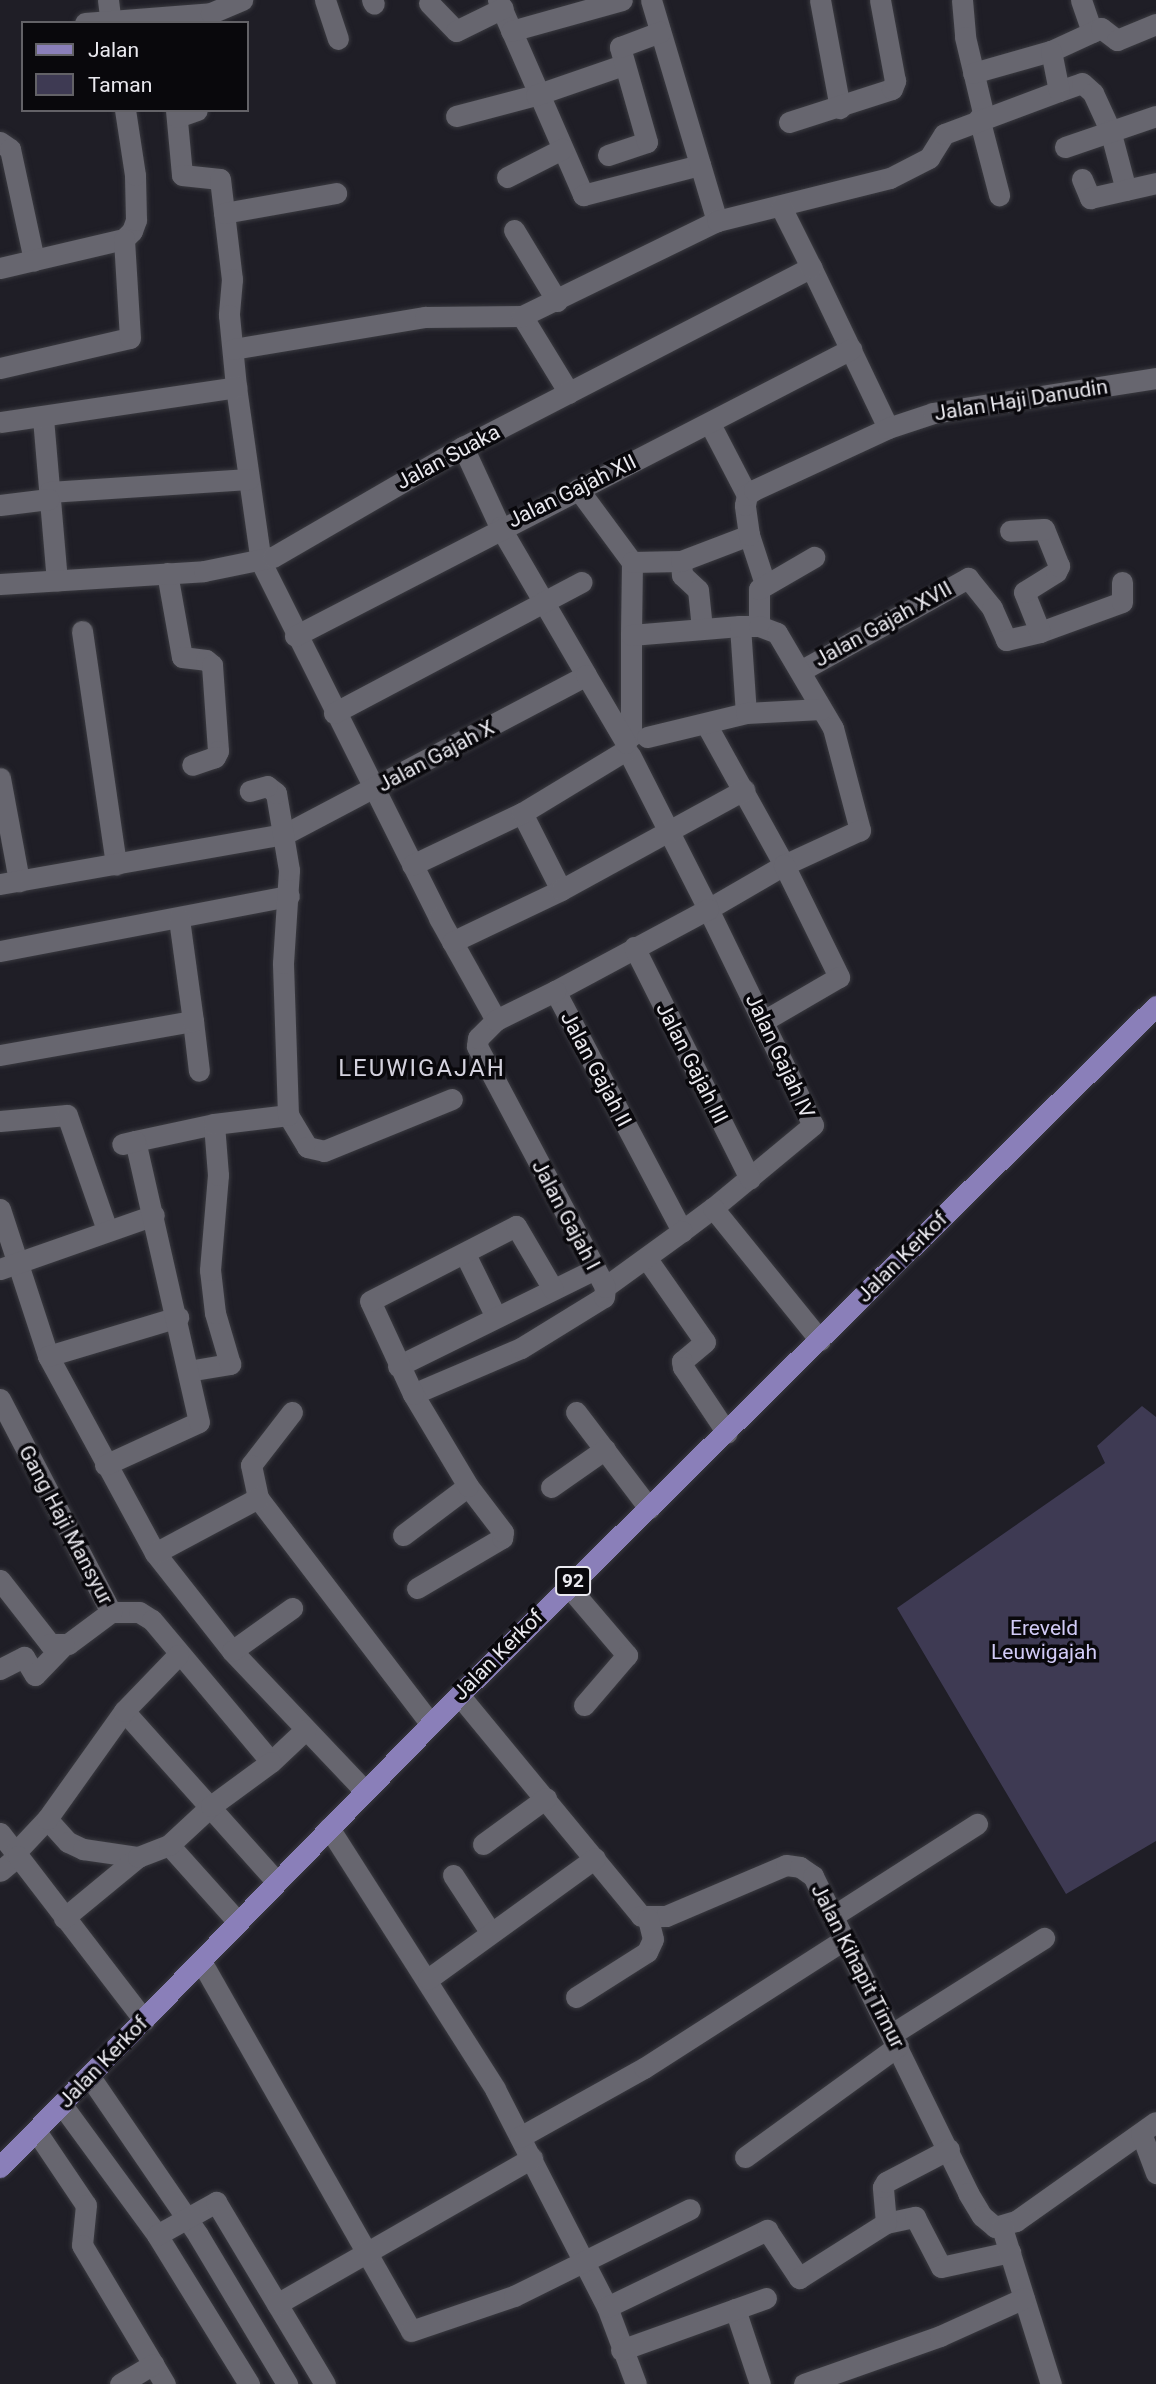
<!DOCTYPE html>
<style>
body{margin:0}
#map{position:relative;width:1156px;height:2384px;overflow:hidden;background:#1f1e26;font-family:Roboto,sans-serif}
div>[style]{position:absolute}
[style*='--x']{left:calc(var(--x)*1px);top:calc(var(--y)*1px);width:calc(var(--w)*1px);rotate:calc(var(--a)*1deg)}
.green>*{inset:0;background:#3e3a53}
.roads{filter:drop-shadow(0 0 2px #3a3a40) drop-shadow(0 0 2px #3a3a40)}
.minor>*{height:21px;margin:-10.5px;padding:0 10.5px;transform-origin:10.5px;border-radius:10.5px;background:#67666f}
.primary>*{height:21px;margin:-10.5px;padding:0 10.5px;transform-origin:10.5px;border-radius:10.5px;background:#8a7fb9}
span{translate:-50% -50%;white-space:nowrap;text-align:center;line-height:1.15;-webkit-text-stroke:7px #09080c;paint-order:stroke}
.shield-label span{padding:2px 5px;background:#09080c;border:2px solid;border-radius:5px;-webkit-text-stroke-width:0}
.shield-label{font-size:19px;color:#eae9ef;font-weight:700}
.street-label{font-size:21px;color:#eae9ef}
.park-label{font-size:21px;color:#d2cbf7}
.quarter-label{font-size:24px;color:#d4d2de;letter-spacing:2px}
.legend{position:absolute;left:21px;top:21px;width:228px;height:91px;box-sizing:border-box;background:#09080c;border:2px solid #636267;margin:0;padding:9px 12px;list-style:none;font-size:21px;color:#eae9ef}
.legend li{display:flex;align-items:center;gap:14px;height:35px}
.legend b{width:35px;border:2px solid #636267}
</style>
<div id="map">
<div class="green">
<i style="clip-path:polygon(1142px 1406px,1156px 1417px,1156px 1841px,1066px 1894px,897px 1608px,1105px 1463px,1097px 1446px)"></i>
</div>
<div class="roads">
<div class="minor">
<i style="--x:108;--y:0;--w:23;--a:83"></i>
<i style="--x:325;--y:0;--w:41;--a:71.6"></i>
<i style="--x:372;--y:0;--w:4;--a:63"></i>
<i style="--x:498;--y:0;--w:213;--a:66.4"></i>
<i style="--x:583;--y:195;--w:121;--a:-14.4"></i>
<i style="--x:651;--y:0;--w:231;--a:73.4"></i>
<i style="--x:820;--y:0;--w:110;--a:79.5"></i>
<i style="--x:962;--y:0;--w:37;--a:85"></i>
<i style="--x:965;--y:37;--w:82;--a:76.6"></i>
<i style="--x:1081;--y:0;--w:34;--a:71"></i>
<i style="--x:429;--y:3;--w:39;--a:46"></i>
<i style="--x:456;--y:31;--w:52;--a:-26.1"></i>
<i style="--x:85;--y:23;--w:126;--a:-4.5"></i>
<i style="--x:211;--y:13;--w:34;--a:-23"></i>
<i style="--x:511;--y:31;--w:115;--a:-15.6"></i>
<i style="--x:973;--y:73;--w:81;--a:-15.8"></i>
<i style="--x:1051;--y:51;--w:55;--a:-24.7"></i>
<i style="--x:1101;--y:28;--w:20;--a:37"></i>
<i style="--x:1117;--y:40;--w:42;--a:-22.3"></i>
<i style="--x:1059;--y:91;--w:24;--a:-19"></i>
<i style="--x:1082;--y:83;--w:15;--a:42"></i>
<i style="--x:1093;--y:93;--w:41;--a:65.3"></i>
<i style="--x:1110;--y:130;--w:62;--a:75.1"></i>
<i style="--x:176;--y:110;--w:65;--a:84.7"></i>
<i style="--x:182;--y:175;--w:38;--a:6"></i>
<i style="--x:220;--y:179;--w:101;--a:83.2"></i>
<i style="--x:232;--y:279;--w:36;--a:95"></i>
<i style="--x:229;--y:315;--w:72;--a:84.4"></i>
<i style="--x:236;--y:387;--w:177;--a:81.9"></i>
<i style="--x:261;--y:562;--w:398;--a:63.4"></i>
<i style="--x:439;--y:918;--w:117;--a:60.8"></i>
<i style="--x:456;--y:116;--w:83;--a:-14.7"></i>
<i style="--x:536;--y:95;--w:92;--a:-19"></i>
<i style="--x:177;--y:117;--w:21;--a:-19"></i>
<i style="--x:979;--y:118;--w:80;--a:75.4"></i>
<i style="--x:789;--y:122;--w:108;--a:-17.8"></i>
<i style="--x:892;--y:89;--w:9;--a:-69"></i>
<i style="--x:895;--y:81;--w:82;--a:-100.5"></i>
<i style="--x:0;--y:142;--w:12;--a:35"></i>
<i style="--x:10;--y:149;--w:114;--a:77.8"></i>
<i style="--x:1065;--y:147;--w:96;--a:-18.8"></i>
<i style="--x:608;--y:155;--w:41;--a:-18.4"></i>
<i style="--x:647;--y:142;--w:99;--a:-105.9"></i>
<i style="--x:620;--y:47;--w:43;--a:-20.6"></i>
<i style="--x:507;--y:177;--w:62;--a:-27"></i>
<i style="--x:1082;--y:179;--w:21;--a:67"></i>
<i style="--x:1090;--y:198;--w:68;--a:-12.8"></i>
<i style="--x:224;--y:213;--w:114;--a:-10.1"></i>
<i style="--x:514;--y:230;--w:83;--a:58.8"></i>
<i style="--x:811;--y:267;--w:178;--a:64.4"></i>
<i style="--x:0;--y:268;--w:127;--a:-13.2"></i>
<i style="--x:124;--y:239;--w:11;--a:-45"></i>
<i style="--x:132;--y:231;--w:12;--a:-70"></i>
<i style="--x:136;--y:220;--w:45;--a:-91.3"></i>
<i style="--x:135;--y:175;--w:66;--a:-98.7"></i>
<i style="--x:522;--y:316;--w:90;--a:58.6"></i>
<i style="--x:233;--y:349;--w:195;--a:-9.5"></i>
<i style="--x:425;--y:317;--w:97;--a:-0.6"></i>
<i style="--x:522;--y:316;--w:217;--a:-26"></i>
<i style="--x:717;--y:221;--w:178;--a:-14"></i>
<i style="--x:890;--y:178;--w:44;--a:-27.1"></i>
<i style="--x:929;--y:158;--w:28;--a:-58"></i>
<i style="--x:944;--y:134;--w:123;--a:-20.5"></i>
<i style="--x:1059;--y:91;--w:41;--a:-101.3"></i>
<i style="--x:0;--y:368;--w:133;--a:-13"></i>
<i style="--x:130;--y:338;--w:99;--a:-93.5"></i>
<i style="--x:43;--y:418;--w:163;--a:85.1"></i>
<i style="--x:0;--y:422;--w:239;--a:-8.4"></i>
<i style="--x:710;--y:424;--w:80;--a:62.5"></i>
<i style="--x:463;--y:447;--w:88;--a:65.2"></i>
<i style="--x:500;--y:527;--w:171;--a:59.8"></i>
<i style="--x:578;--y:489;--w:91;--a:53.5"></i>
<i style="--x:632;--y:562;--w:73;--a:90.8"></i>
<i style="--x:49;--y:492;--w:200;--a:-3.7"></i>
<i style="--x:0;--y:505;--w:49;--a:-7"></i>
<i style="--x:681;--y:561;--w:14;--a:86"></i>
<i style="--x:682;--y:575;--w:22;--a:43"></i>
<i style="--x:698;--y:590;--w:38;--a:84"></i>
<i style="--x:632;--y:562;--w:49;--a:-1.2"></i>
<i style="--x:681;--y:561;--w:73;--a:-20.9"></i>
<i style="--x:167;--y:573;--w:85;--a:79.9"></i>
<i style="--x:182;--y:657;--w:24;--a:7"></i>
<i style="--x:206;--y:660;--w:8;--a:40"></i>
<i style="--x:212;--y:665;--w:86;--a:86"></i>
<i style="--x:218;--y:751;--w:7;--a:117"></i>
<i style="--x:215;--y:757;--w:24;--a:161"></i>
<i style="--x:0;--y:584;--w:204;--a:-3.6"></i>
<i style="--x:204;--y:571;--w:70;--a:-11.5"></i>
<i style="--x:273;--y:557;--w:220;--a:-30.1"></i>
<i style="--x:463;--y:447;--w:392;--a:-27.3"></i>
<i style="--x:811;--y:267;--w:67;--a:-116.6"></i>
<i style="--x:765;--y:584;--w:52;--a:-108.1"></i>
<i style="--x:749;--y:535;--w:30;--a:-98"></i>
<i style="--x:745;--y:505;--w:10;--a:-79"></i>
<i style="--x:747;--y:495;--w:9;--a:-36"></i>
<i style="--x:754;--y:490;--w:148;--a:-24.8"></i>
<i style="--x:888;--y:428;--w:47;--a:-18.4"></i>
<i style="--x:933;--y:413;--w:226;--a:-8.9"></i>
<i style="--x:740;--y:626;--w:87;--a:86.1"></i>
<i style="--x:759;--y:626;--w:37;--a:-90"></i>
<i style="--x:759;--y:589;--w:64;--a:-30.2"></i>
<i style="--x:82;--y:631;--w:236;--a:81.7"></i>
<i style="--x:1040;--y:632;--w:87;--a:-20.1"></i>
<i style="--x:1122;--y:602;--w:20;--a:-90"></i>
<i style="--x:295;--y:636;--w:626;--a:-27.3"></i>
<i style="--x:802;--y:670;--w:190;--a:-29"></i>
<i style="--x:968;--y:578;--w:38;--a:51"></i>
<i style="--x:992;--y:608;--w:35;--a:66"></i>
<i style="--x:1006;--y:640;--w:35;--a:-13"></i>
<i style="--x:1040;--y:632;--w:43;--a:-111.8"></i>
<i style="--x:1024;--y:592;--w:38;--a:-32"></i>
<i style="--x:1056;--y:572;--w:7;--a:-63"></i>
<i style="--x:1059;--y:566;--w:40;--a:-112"></i>
<i style="--x:1044;--y:529;--w:34;--a:177"></i>
<i style="--x:334;--y:713;--w:280;--a:-27.9"></i>
<i style="--x:706;--y:724;--w:161;--a:61"></i>
<i style="--x:784;--y:865;--w:88;--a:149.9"></i>
<i style="--x:708;--y:909;--w:240;--a:64.1"></i>
<i style="--x:813;--y:1125;--w:130;--a:140.3"></i>
<i style="--x:631;--y:736;--w:101;--a:-90"></i>
<i style="--x:631;--y:635;--w:109;--a:-4.7"></i>
<i style="--x:740;--y:626;--w:19;--a:0"></i>
<i style="--x:759;--y:626;--w:19;--a:21"></i>
<i style="--x:777;--y:633;--w:110;--a:59.5"></i>
<i style="--x:833;--y:728;--w:106;--a:75.2"></i>
<i style="--x:860;--y:830;--w:84;--a:155.3"></i>
<i style="--x:784;--y:865;--w:125;--a:63.8"></i>
<i style="--x:839;--y:977;--w:86;--a:149.8"></i>
<i style="--x:647;--y:737;--w:102;--a:-13.6"></i>
<i style="--x:746;--y:713;--w:75;--a:-3.1"></i>
<i style="--x:630;--y:755;--w:173;--a:63.1"></i>
<i style="--x:708;--y:909;--w:174;--a:151.8"></i>
<i style="--x:555;--y:991;--w:272;--a:62.1"></i>
<i style="--x:682;--y:1231;--w:39;--a:-37"></i>
<i style="--x:713;--y:1208;--w:170;--a:51"></i>
<i style="--x:0;--y:778;--w:105;--a:79.5"></i>
<i style="--x:522;--y:813;--w:86;--a:63.1"></i>
<i style="--x:412;--y:865;--w:122;--a:-25.3"></i>
<i style="--x:522;--y:813;--w:122;--a:-31.2"></i>
<i style="--x:0;--y:884;--w:289;--a:-10"></i>
<i style="--x:285;--y:834;--w:340;--a:-27.8"></i>
<i style="--x:586;--y:675;--w:79;--a:59.5"></i>
<i style="--x:452;--y:942;--w:121;--a:-25.5"></i>
<i style="--x:561;--y:890;--w:209;--a:-28.7"></i>
<i style="--x:634;--y:947;--w:259;--a:63.4"></i>
<i style="--x:0;--y:951;--w:294;--a:-10.8"></i>
<i style="--x:193;--y:1021;--w:50;--a:83.2"></i>
<i style="--x:0;--y:1055;--w:196;--a:-10"></i>
<i style="--x:193;--y:1021;--w:103;--a:-97.8"></i>
<i style="--x:288;--y:1115;--w:37;--a:59"></i>
<i style="--x:307;--y:1147;--w:17;--a:13"></i>
<i style="--x:324;--y:1151;--w:138;--a:-22.1"></i>
<i style="--x:0;--y:1121;--w:67;--a:-5.1"></i>
<i style="--x:67;--y:1115;--w:122;--a:70.8"></i>
<i style="--x:135;--y:1141;--w:81;--a:-12.1"></i>
<i style="--x:0;--y:1209;--w:155;--a:71.9"></i>
<i style="--x:48;--y:1356;--w:224;--a:61.5"></i>
<i style="--x:155;--y:1553;--w:125;--a:51.8"></i>
<i style="--x:232;--y:1651;--w:193;--a:46.5"></i>
<i style="--x:465;--y:1254;--w:70;--a:63.8"></i>
<i style="--x:647;--y:1259;--w:101;--a:55.1"></i>
<i style="--x:705;--y:1342;--w:30;--a:140"></i>
<i style="--x:682;--y:1361;--w:6;--a:81"></i>
<i style="--x:683;--y:1367;--w:79;--a:56.3"></i>
<i style="--x:0;--y:1269;--w:163;--a:-19.3"></i>
<i style="--x:605;--y:1287;--w:95;--a:-36"></i>
<i style="--x:48;--y:1356;--w:136;--a:-16.7"></i>
<i style="--x:398;--y:1366;--w:220;--a:-26.2"></i>
<i style="--x:188;--y:1371;--w:43;--a:-9.5"></i>
<i style="--x:230;--y:1364;--w:53;--a:-106.4"></i>
<i style="--x:215;--y:1313;--w:43;--a:-96.6"></i>
<i style="--x:210;--y:1270;--w:95;--a:-85.2"></i>
<i style="--x:218;--y:1175;--w:51;--a:-94.5"></i>
<i style="--x:214;--y:1124;--w:75;--a:-6.9"></i>
<i style="--x:288;--y:1115;--w:152;--a:-91.9"></i>
<i style="--x:283;--y:963;--w:93;--a:-86.3"></i>
<i style="--x:289;--y:870;--w:78;--a:-99.6"></i>
<i style="--x:276;--y:793;--w:11;--a:-142"></i>
<i style="--x:267;--y:786;--w:18;--a:164"></i>
<i style="--x:413;--y:1394;--w:117;--a:-23.1"></i>
<i style="--x:521;--y:1348;--w:97;--a:-31.6"></i>
<i style="--x:604;--y:1297;--w:10;--a:-84"></i>
<i style="--x:605;--y:1287;--w:273;--a:-118"></i>
<i style="--x:477;--y:1046;--w:8;--a:-83"></i>
<i style="--x:478;--y:1038;--w:25;--a:-45"></i>
<i style="--x:496;--y:1020;--w:66;--a:-26.2"></i>
<i style="--x:0;--y:1399;--w:240;--a:62.5"></i>
<i style="--x:111;--y:1612;--w:28;--a:0"></i>
<i style="--x:139;--y:1612;--w:15;--a:32"></i>
<i style="--x:152;--y:1620;--w:185;--a:50"></i>
<i style="--x:271;--y:1762;--w:47;--a:-43.3"></i>
<i style="--x:292;--y:1412;--w:67;--a:127.7"></i>
<i style="--x:251;--y:1465;--w:34;--a:78"></i>
<i style="--x:258;--y:1498;--w:283;--a:52.6"></i>
<i style="--x:576;--y:1412;--w:121;--a:52.8"></i>
<i style="--x:105;--y:1465;--w:103;--a:-24.6"></i>
<i style="--x:199;--y:1422;--w:288;--a:-102.8"></i>
<i style="--x:135;--y:1141;--w:13;--a:167"></i>
<i style="--x:551;--y:1487;--w:66;--a:-35.1"></i>
<i style="--x:403;--y:1535;--w:81;--a:-37"></i>
<i style="--x:155;--y:1553;--w:117;--a:-28.1"></i>
<i style="--x:0;--y:1580;--w:81;--a:52"></i>
<i style="--x:50;--y:1644;--w:18;--a:0"></i>
<i style="--x:68;--y:1644;--w:54;--a:-36.7"></i>
<i style="--x:568;--y:1586;--w:91;--a:49.5"></i>
<i style="--x:627;--y:1655;--w:66;--a:130.7"></i>
<i style="--x:417;--y:1588;--w:99;--a:-30.5"></i>
<i style="--x:502;--y:1538;--w:6;--a:-81"></i>
<i style="--x:503;--y:1532;--w:58;--a:-127.3"></i>
<i style="--x:468;--y:1486;--w:107;--a:-120.9"></i>
<i style="--x:413;--y:1394;--w:102;--a:-114.8"></i>
<i style="--x:370;--y:1301;--w:164;--a:-27.2"></i>
<i style="--x:516;--y:1226;--w:73;--a:59.6"></i>
<i style="--x:232;--y:1651;--w:74;--a:-35.6"></i>
<i style="--x:0;--y:1669;--w:27;--a:-27"></i>
<i style="--x:24;--y:1657;--w:21;--a:59"></i>
<i style="--x:35;--y:1675;--w:42;--a:-46"></i>
<i style="--x:459;--y:1695;--w:286;--a:50.5"></i>
<i style="--x:641;--y:1916;--w:25;--a:0"></i>
<i style="--x:666;--y:1916;--w:130;--a:-23"></i>
<i style="--x:786;--y:1865;--w:14;--a:8"></i>
<i style="--x:800;--y:1867;--w:16;--a:35"></i>
<i style="--x:813;--y:1876;--w:353;--a:63.9"></i>
<i style="--x:968;--y:2193;--w:27;--a:59"></i>
<i style="--x:982;--y:2216;--w:17;--a:40"></i>
<i style="--x:995;--y:2227;--w:22;--a:-16"></i>
<i style="--x:1016;--y:2221;--w:171;--a:-35.3"></i>
<i style="--x:124;--y:1711;--w:229;--a:48.2"></i>
<i style="--x:47;--y:1819;--w:31;--a:48"></i>
<i style="--x:68;--y:1842;--w:17;--a:25"></i>
<i style="--x:83;--y:1849;--w:56;--a:8.3"></i>
<i style="--x:329;--y:1828;--w:309;--a:57.5"></i>
<i style="--x:495;--y:2089;--w:245;--a:62.8"></i>
<i style="--x:607;--y:2307;--w:82;--a:69.4"></i>
<i style="--x:0;--y:1833;--w:29;--a:52"></i>
<i style="--x:18;--y:1856;--w:23;--a:140"></i>
<i style="--x:483;--y:1844;--w:78;--a:-36.1"></i>
<i style="--x:169;--y:1845;--w:103;--a:48.1"></i>
<i style="--x:15;--y:1853;--w:47;--a:-46.7"></i>
<i style="--x:47;--y:1819;--w:133;--a:-54.5"></i>
<i style="--x:124;--y:1711;--w:78;--a:-46"></i>
<i style="--x:18;--y:1856;--w:207;--a:52.5"></i>
<i style="--x:453;--y:1875;--w:69;--a:56.8"></i>
<i style="--x:833;--y:1916;--w:171;--a:-32.6"></i>
<i style="--x:64;--y:1918;--w:96;--a:-39.5"></i>
<i style="--x:138;--y:1857;--w:33;--a:-21"></i>
<i style="--x:169;--y:1845;--w:57;--a:-42.9"></i>
<i style="--x:211;--y:1806;--w:74;--a:-36.3"></i>
<i style="--x:201;--y:1961;--w:425;--a:60.4"></i>
<i style="--x:411;--y:2331;--w:109;--a:-18.8"></i>
<i style="--x:514;--y:2296;--w:196;--a:-26.3"></i>
<i style="--x:428;--y:1979;--w:206;--a:-35.9"></i>
<i style="--x:576;--y:1997;--w:84;--a:-32.4"></i>
<i style="--x:647;--y:1952;--w:14;--a:-65"></i>
<i style="--x:653;--y:1939;--w:21;--a:-104"></i>
<i style="--x:892;--y:2034;--w:180;--a:-32.3"></i>
<i style="--x:90;--y:2077;--w:191;--a:55.6"></i>
<i style="--x:198;--y:2235;--w:174;--a:59.1"></i>
<i style="--x:62;--y:2105;--w:161;--a:53.8"></i>
<i style="--x:157;--y:2235;--w:175;--a:58.3"></i>
<i style="--x:36;--y:2131;--w:89;--a:56"></i>
<i style="--x:86;--y:2205;--w:40;--a:95.7"></i>
<i style="--x:82;--y:2245;--w:162;--a:59.2"></i>
<i style="--x:1141;--y:2133;--w:43;--a:69.4"></i>
<i style="--x:520;--y:2137;--w:142;--a:-29.1"></i>
<i style="--x:644;--y:2068;--w:235;--a:-32.7"></i>
<i style="--x:745;--y:2157;--w:189;--a:-36"></i>
<i style="--x:886;--y:2223;--w:30;--a:-12"></i>
<i style="--x:915;--y:2217;--w:56;--a:62.5"></i>
<i style="--x:941;--y:2267;--w:71;--a:-12.3"></i>
<i style="--x:1002;--y:2228;--w:164;--a:72.6"></i>
<i style="--x:157;--y:2235;--w:68;--a:-29.2"></i>
<i style="--x:216;--y:2202;--w:212;--a:59.1"></i>
<i style="--x:277;--y:2304;--w:294;--a:-29.8"></i>
<i style="--x:607;--y:2307;--w:178;--a:-25.7"></i>
<i style="--x:767;--y:2230;--w:58;--a:56.3"></i>
<i style="--x:799;--y:2278;--w:103;--a:-32.3"></i>
<i style="--x:886;--y:2223;--w:36;--a:-95"></i>
<i style="--x:883;--y:2187;--w:6;--a:-59"></i>
<i style="--x:886;--y:2182;--w:71;--a:-27.6"></i>
<i style="--x:735;--y:2309;--w:79;--a:71.6"></i>
<i style="--x:621;--y:2350;--w:154;--a:-19.7"></i>
<i style="--x:120;--y:2384;--w:39;--a:-31"></i>
<i style="--x:804;--y:2384;--w:144;--a:-19.4"></i>
<i style="--x:940;--y:2336;--w:92;--a:-24.3"></i>
</div>
<div class="primary">
<i style="--x:0;--y:2167;--w:658;--a:-45.8"></i>
<i style="--x:459;--y:1695;--w:980;--a:-44.67"></i>
</div>
</div>
<div class="shield-label">
<span style="left:573px;top:1581px">92</span>
</div>
<div class="street-label">
<span style="left:1021px;top:400px;rotate:-9deg">Jalan Haji Danudin</span>
<span style="left:448px;top:457px;rotate:-28deg">Jalan Suaka</span>
<span style="left:572px;top:491px;rotate:-26deg">Jalan Gajah XII</span>
<span style="left:883px;top:624px;rotate:-29deg">Jalan Gajah XVII</span>
<span style="left:436px;top:756px;rotate:-28deg">Jalan Gajah X</span>
<span style="left:780px;top:1056px;rotate:65deg">Jalan Gajah IV</span>
<span style="left:692px;top:1063px;rotate:63deg">Jalan Gajah III</span>
<span style="left:596px;top:1069px;rotate:62deg">Jalan Gajah II</span>
<span style="left:566px;top:1215px;rotate:62deg">Jalan Gajah I</span>
<span style="left:902px;top:1257px;rotate:-45deg">Jalan Kerkof</span>
<span style="left:66px;top:1525px;rotate:62deg">Gang Haji Mansyur</span>
<span style="left:498px;top:1655px;rotate:-45deg">Jalan Kerkof</span>
<span style="left:858px;top:1966px;rotate:63deg">Jalan Kihapit Timur</span>
<span style="left:103px;top:2062px;rotate:-46deg">Jalan Kerkof</span>
</div>
<div class="park-label">
<span style="left:1044px;top:1640px">Ereveld<br>Leuwigajah</span>
</div>
<div class="quarter-label">
<span style="left:422px;top:1069px">LEUWIGAJAH</span>
</div>
<ul class="legend">
<li><b style="height:9px;background:#8a7fb9"></b>Jalan</li>
<li><b style="height:19px;background:#3e3a53"></b>Taman</li>
</ul>
</div>
